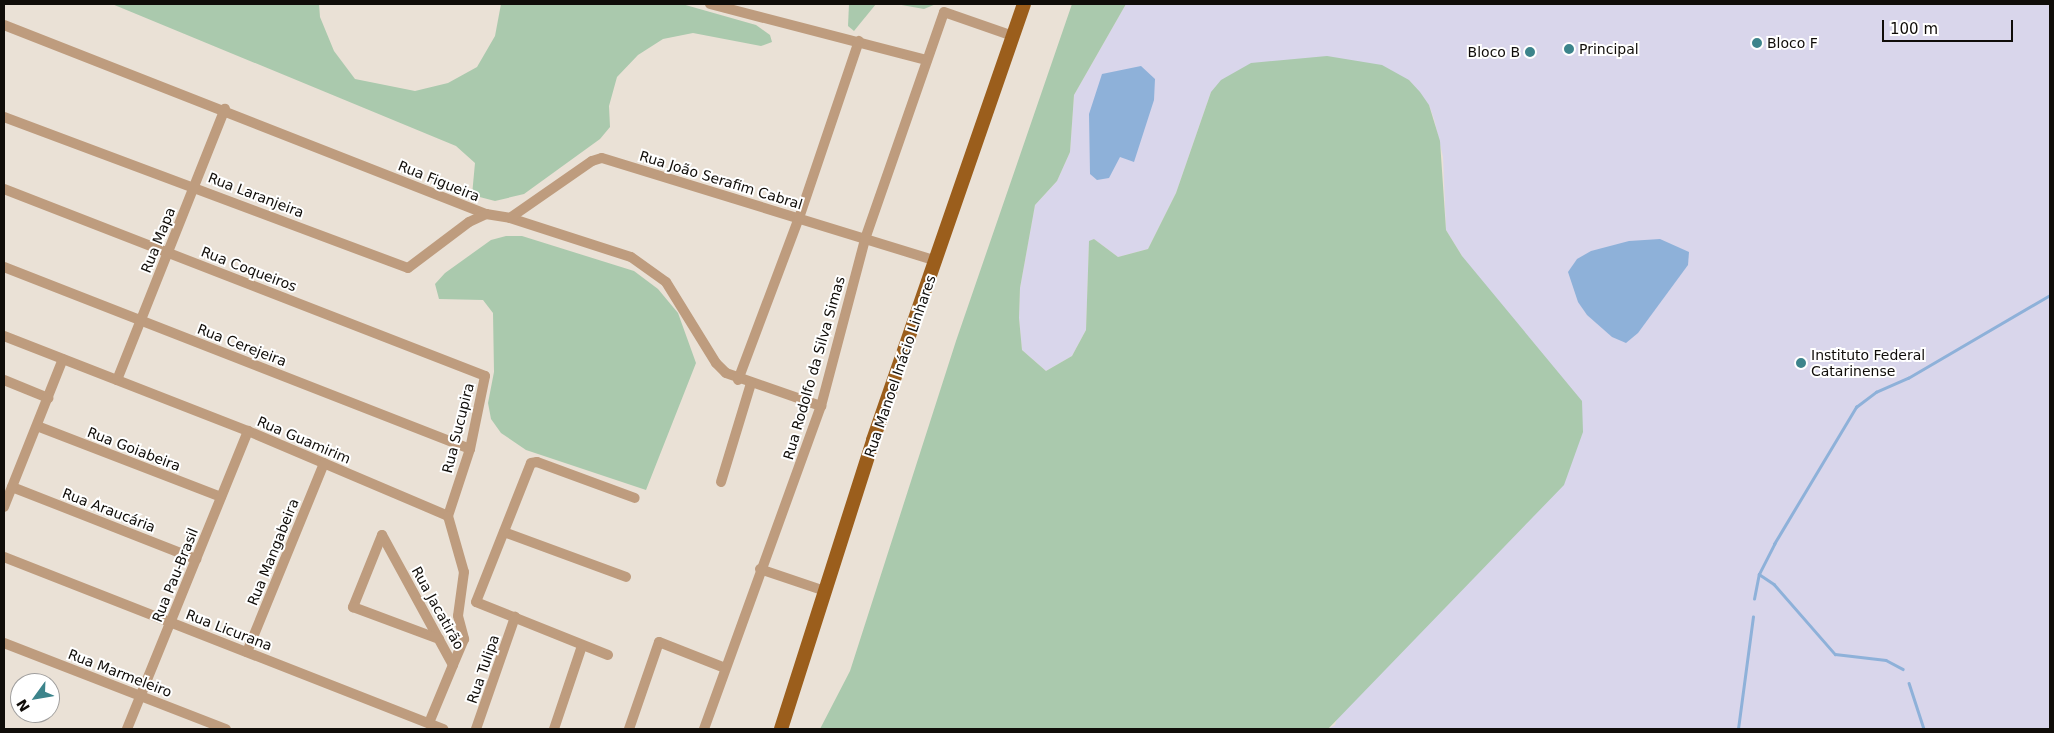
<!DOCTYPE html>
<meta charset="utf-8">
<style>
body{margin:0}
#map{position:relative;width:2054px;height:733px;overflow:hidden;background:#eae1d6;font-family:"DejaVu Sans",sans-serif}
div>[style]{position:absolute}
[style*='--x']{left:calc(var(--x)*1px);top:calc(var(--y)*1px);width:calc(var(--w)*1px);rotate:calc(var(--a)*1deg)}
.education>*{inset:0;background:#d9d6eb}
.green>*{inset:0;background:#aac9ad}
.water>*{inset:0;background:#8eb1d9}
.stream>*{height:2.5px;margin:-1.25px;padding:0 1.25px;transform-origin:1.25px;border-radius:1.25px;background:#8eb1d9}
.minor>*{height:10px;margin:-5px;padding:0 5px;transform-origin:5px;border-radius:5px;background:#be9c7e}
.major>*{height:14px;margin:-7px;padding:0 7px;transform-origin:7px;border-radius:7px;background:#9b5e1c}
.dots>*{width:14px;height:14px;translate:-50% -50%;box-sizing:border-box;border:2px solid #fff;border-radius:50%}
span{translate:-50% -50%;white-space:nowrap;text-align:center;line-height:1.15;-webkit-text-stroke:4px #fff;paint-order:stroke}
.poi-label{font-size:14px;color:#100d09}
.left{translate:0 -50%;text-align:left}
.right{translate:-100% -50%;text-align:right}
.street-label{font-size:14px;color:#100d09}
.frame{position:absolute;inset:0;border:5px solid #100d09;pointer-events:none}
.north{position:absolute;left:10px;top:673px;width:50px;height:50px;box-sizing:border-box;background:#fff;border:1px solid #9f9e9d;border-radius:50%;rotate:238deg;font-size:14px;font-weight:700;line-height:20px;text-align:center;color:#100d09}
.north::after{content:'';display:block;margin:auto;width:18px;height:22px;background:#3c848b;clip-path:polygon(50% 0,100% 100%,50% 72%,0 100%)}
.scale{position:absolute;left:1882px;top:20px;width:131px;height:22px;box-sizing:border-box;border:2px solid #100d09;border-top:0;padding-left:6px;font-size:15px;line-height:18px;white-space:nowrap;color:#100d09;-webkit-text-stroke:4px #fff;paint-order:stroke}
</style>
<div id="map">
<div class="education">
<i style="clip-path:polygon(1126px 4px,2050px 4px,2050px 729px,1328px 729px,1335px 725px,1462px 256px,1446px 230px,1443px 157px,1434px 119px,1429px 105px,1409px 80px,1211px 92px,1176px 193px,1148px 249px,1118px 257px,1094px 239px,1089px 242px,1086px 330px,1072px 356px,1046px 371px,1022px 350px,1019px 318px,1020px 288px,1035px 205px,1057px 181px,1070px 152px,1074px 95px)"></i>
</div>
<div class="green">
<i style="clip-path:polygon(112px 4px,319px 4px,320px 17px,334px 51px,355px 79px,415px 91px,448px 83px,477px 67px,495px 36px,501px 4px,682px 4px,756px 25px,770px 35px,772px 42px,761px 46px,693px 33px,663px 39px,638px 55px,617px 77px,609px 106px,610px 127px,600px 139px,524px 194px,495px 201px,472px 195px,475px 163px,456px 146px)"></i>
<i style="clip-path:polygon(849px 4px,876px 4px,854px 31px,848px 26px)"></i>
<i style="clip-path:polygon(896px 4px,936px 4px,924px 9px)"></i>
<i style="clip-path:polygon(1072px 4px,1126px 4px,1074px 95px,1070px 152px,1057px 181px,1035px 205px,1020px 288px,1019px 318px,1022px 350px,1046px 371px,1072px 356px,1086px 330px,1089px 241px,1094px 239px,1118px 257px,1148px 249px,1176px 193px,1211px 92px,1221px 80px,1251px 63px,1327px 56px,1382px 65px,1409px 80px,1420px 92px,1429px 105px,1440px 141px,1446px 230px,1462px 256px,1582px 401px,1583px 432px,1564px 485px,1328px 729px,820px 729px,850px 671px,956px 341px)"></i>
<i style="clip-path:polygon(506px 236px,522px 236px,634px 271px,658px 289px,678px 313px,696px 363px,646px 490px,526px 450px,501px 433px,491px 419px,488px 403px,494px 372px,493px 313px,483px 300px,439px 299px,435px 284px,445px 273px,491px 240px)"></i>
</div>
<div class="water">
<i style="clip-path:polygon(1141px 66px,1155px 79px,1154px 100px,1134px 162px,1120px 157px,1109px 178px,1097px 180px,1090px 174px,1089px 114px,1102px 74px)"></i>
<i style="clip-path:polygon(1660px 239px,1689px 252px,1688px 265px,1638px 333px,1626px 343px,1612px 337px,1587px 315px,1578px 302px,1568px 272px,1577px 259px,1591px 251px,1629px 241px)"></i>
</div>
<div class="stream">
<i style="--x:1759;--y:574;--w:18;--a:34"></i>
<i style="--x:1774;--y:584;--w:93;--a:48.9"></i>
<i style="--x:1835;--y:654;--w:51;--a:6.7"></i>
<i style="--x:1886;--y:660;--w:19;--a:28"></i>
<i style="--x:1754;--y:599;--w:25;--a:-79"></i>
<i style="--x:1759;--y:574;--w:34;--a:-63"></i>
<i style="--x:1774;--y:544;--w:160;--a:-59.1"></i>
<i style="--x:1856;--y:407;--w:25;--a:-37"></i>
<i style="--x:1876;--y:392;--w:35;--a:-24"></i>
<i style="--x:1908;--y:378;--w:164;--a:-30.3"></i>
<i style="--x:1909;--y:683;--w:48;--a:71.9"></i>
<i style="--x:1738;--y:729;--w:113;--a:-82.4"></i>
</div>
<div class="minor">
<i style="--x:710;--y:4;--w:224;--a:14.5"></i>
<i style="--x:4;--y:25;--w:518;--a:21.41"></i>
<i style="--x:486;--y:214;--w:24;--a:9"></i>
<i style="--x:510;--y:218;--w:127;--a:17.9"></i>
<i style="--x:631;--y:257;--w:43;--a:35.5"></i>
<i style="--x:666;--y:282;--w:95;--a:58.3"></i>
<i style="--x:716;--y:363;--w:14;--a:45"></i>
<i style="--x:726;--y:373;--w:101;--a:19.2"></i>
<i style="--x:4;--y:117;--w:431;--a:20.5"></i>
<i style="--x:408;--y:268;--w:76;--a:-37"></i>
<i style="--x:469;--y:222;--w:19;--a:-25"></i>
<i style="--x:4;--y:189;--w:516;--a:21.24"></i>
<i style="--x:485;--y:376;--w:75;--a:101.6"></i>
<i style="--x:470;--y:449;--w:71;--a:108.2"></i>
<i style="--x:510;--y:218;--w:100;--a:-34.8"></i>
<i style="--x:592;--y:161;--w:10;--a:-17"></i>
<i style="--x:602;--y:158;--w:350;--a:17.1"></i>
<i style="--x:4;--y:267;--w:500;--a:21.33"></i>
<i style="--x:4;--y:336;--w:262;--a:21.3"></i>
<i style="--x:248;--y:431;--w:217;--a:23"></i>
<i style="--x:448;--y:516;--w:58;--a:74.1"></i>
<i style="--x:464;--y:572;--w:44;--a:97.8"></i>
<i style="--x:458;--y:616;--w:24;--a:75"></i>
<i style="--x:464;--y:639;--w:28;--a:113"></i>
<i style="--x:4;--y:380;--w:48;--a:22.2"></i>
<i style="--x:117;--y:380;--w:292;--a:-68.3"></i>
<i style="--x:738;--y:380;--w:173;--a:-69.4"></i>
<i style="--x:799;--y:218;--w:187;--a:-71.3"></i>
<i style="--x:37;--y:426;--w:197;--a:21.1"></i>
<i style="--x:721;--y:482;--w:103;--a:-73.1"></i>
<i style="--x:12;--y:487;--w:198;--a:21.4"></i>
<i style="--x:4;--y:507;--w:159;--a:-68.3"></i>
<i style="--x:504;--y:532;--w:130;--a:20.2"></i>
<i style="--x:382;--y:535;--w:148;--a:61.4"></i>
<i style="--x:453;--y:665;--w:63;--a:112.5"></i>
<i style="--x:382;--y:535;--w:78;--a:111.9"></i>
<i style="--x:353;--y:607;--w:92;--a:20.4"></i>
<i style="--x:4;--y:557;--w:472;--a:21.4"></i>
<i style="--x:760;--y:569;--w:69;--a:18.7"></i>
<i style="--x:4;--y:643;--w:238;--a:21.2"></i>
<i style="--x:247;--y:652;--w:204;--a:-67.8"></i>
<i style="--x:608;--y:655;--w:142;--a:-158.1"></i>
<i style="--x:476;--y:602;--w:149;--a:-68.4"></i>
<i style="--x:531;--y:463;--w:6;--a:-9"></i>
<i style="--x:537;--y:462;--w:104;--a:20.2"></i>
<i style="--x:127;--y:729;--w:322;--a:-67.9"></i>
<i style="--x:476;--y:729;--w:119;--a:-70.8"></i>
<i style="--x:554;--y:729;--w:88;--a:-71.4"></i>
<i style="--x:629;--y:729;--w:92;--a:-71"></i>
<i style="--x:659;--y:642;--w:71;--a:21.5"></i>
<i style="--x:704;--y:729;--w:344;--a:-70.1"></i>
<i style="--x:821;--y:406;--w:173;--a:-75.2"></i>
<i style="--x:865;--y:239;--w:240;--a:-70.8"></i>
<i style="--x:944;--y:12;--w:73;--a:19.2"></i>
</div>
<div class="major">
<i style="--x:781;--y:729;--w:303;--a:-72.3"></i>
<i style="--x:873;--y:440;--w:461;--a:-70.9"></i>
</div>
<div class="dots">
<i style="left:1757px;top:43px;background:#3c848b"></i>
<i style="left:1569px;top:49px;background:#3c848b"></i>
<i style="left:1530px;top:52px;background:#3c848b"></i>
<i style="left:1801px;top:363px;background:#3c848b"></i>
</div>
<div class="poi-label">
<span class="left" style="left:1767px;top:43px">Bloco F</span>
<span class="left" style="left:1579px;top:49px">Principal</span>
<span class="right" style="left:1520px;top:52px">Bloco B</span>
<span class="left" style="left:1811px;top:363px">Instituto Federal<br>Catarinense</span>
</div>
<div class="street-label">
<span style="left:721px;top:180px;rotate:17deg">Rua João Serafim Cabral</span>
<span style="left:439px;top:181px;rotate:22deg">Rua Figueira</span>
<span style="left:256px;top:195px;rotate:21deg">Rua Laranjeira</span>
<span style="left:158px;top:240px;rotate:-68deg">Rua Mapa</span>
<span style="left:249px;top:269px;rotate:21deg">Rua Coqueiros</span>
<span style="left:242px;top:345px;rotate:21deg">Rua Cerejeira</span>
<span style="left:900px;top:366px;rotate:-71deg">Rua Manoel Inácio Linhares</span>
<span style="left:814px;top:368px;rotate:-74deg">Rua Rodolfo da Silva Simas</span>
<span style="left:458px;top:428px;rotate:-76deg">Rua Sucupira</span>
<span style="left:304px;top:440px;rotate:23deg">Rua Guamirim</span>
<span style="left:134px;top:449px;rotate:21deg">Rua Goiabeira</span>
<span style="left:109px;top:510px;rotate:21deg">Rua Araucária</span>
<span style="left:273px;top:552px;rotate:-68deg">Rua Mangabeira</span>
<span style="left:175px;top:575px;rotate:-68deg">Rua Pau-Brasil</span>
<span style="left:438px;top:608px;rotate:61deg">Rua Jacatirão</span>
<span style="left:229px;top:630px;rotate:21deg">Rua Licurana</span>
<span style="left:483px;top:669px;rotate:-71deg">Rua Tulipa</span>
<span style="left:120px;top:673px;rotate:21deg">Rua Marmeleiro</span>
</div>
<div class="frame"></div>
<div class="north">N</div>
<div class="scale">100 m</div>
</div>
